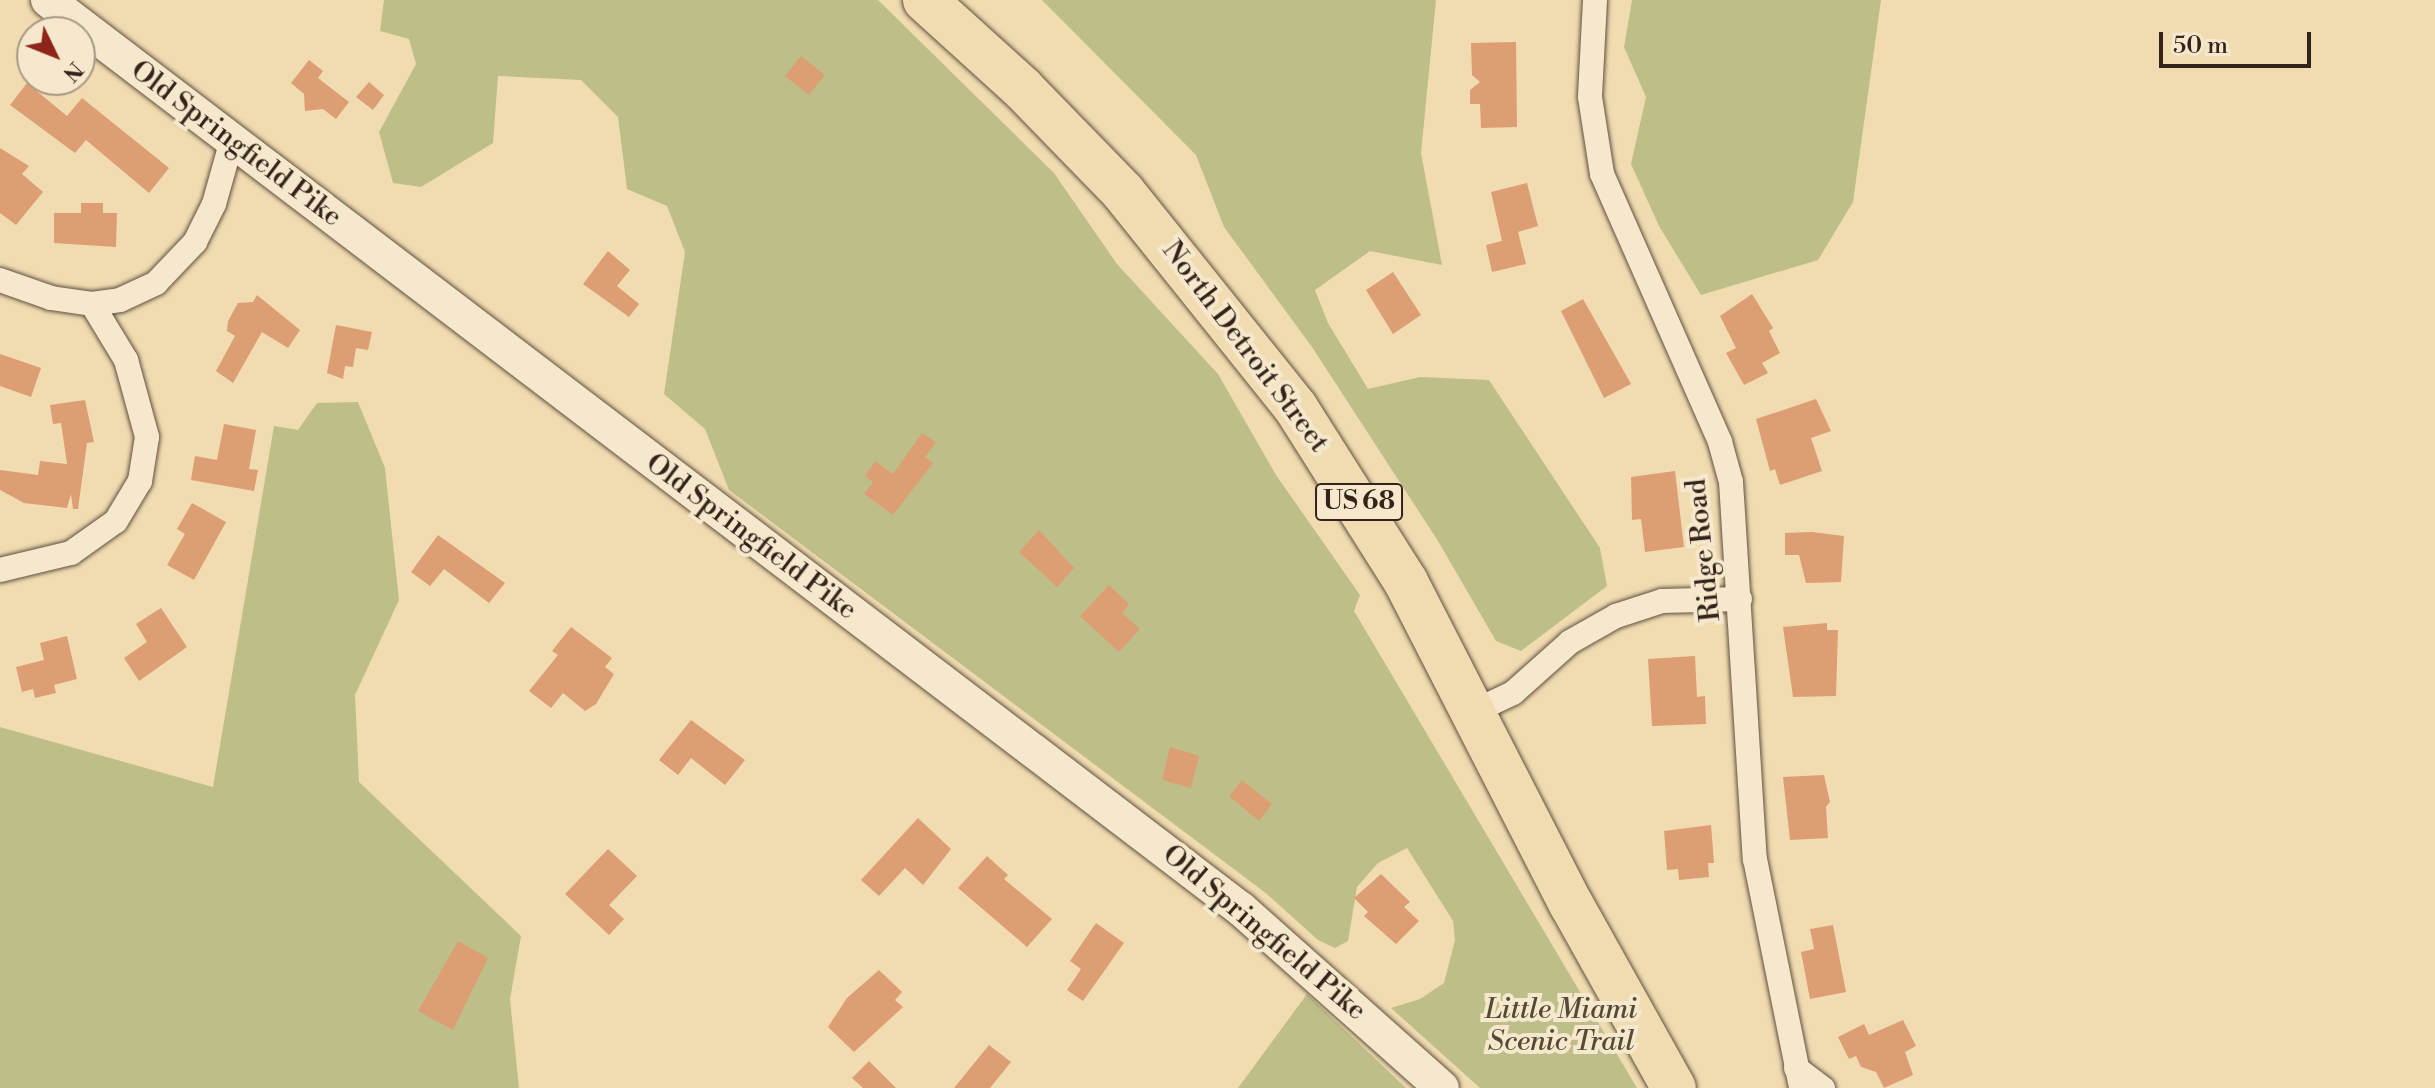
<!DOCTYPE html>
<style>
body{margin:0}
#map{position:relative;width:2435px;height:1088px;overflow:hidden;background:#f0dcb0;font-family:"Libre Bodoni",serif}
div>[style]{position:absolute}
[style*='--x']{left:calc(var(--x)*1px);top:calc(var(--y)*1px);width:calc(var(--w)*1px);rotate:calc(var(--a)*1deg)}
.green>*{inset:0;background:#bebf88}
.building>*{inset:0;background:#dd9e74}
.roads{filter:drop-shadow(0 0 2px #625140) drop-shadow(0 0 2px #625140)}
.street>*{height:24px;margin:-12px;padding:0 12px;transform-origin:12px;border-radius:12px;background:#f5e8cc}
.secondary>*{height:34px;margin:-17px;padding:0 17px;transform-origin:17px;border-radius:17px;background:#f5e8cc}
.highway>*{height:44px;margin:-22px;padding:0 22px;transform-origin:22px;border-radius:22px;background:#f0dcb0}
span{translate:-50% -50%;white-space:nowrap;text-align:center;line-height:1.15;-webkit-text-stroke:8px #f5e8cc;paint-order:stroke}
.shield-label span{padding:2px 6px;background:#f5e8cc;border:2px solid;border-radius:6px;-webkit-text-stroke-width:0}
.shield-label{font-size:26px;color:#33231a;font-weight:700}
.street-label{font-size:28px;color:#33231a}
.park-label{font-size:28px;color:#564a36;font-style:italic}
.north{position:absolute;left:16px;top:16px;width:80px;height:80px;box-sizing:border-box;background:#f5e8cc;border:2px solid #a79985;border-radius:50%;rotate:133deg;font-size:22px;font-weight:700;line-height:32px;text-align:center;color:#33231a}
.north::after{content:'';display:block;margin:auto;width:28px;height:36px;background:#8f2418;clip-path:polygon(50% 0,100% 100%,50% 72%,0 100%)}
.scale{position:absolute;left:2159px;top:32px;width:152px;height:36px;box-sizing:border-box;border:4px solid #33231a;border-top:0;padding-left:10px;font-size:24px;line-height:28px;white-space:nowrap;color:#33231a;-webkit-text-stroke:6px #f5e8cc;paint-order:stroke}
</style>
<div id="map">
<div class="green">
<i style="clip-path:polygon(384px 0,878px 0,1054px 173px,1117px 264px,1218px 374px,1276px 475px,1360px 595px,1354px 611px,1637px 1088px,1480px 1088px,1391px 1008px,1420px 999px,1444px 983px,1455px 940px,1453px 921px,1407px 848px,1378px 863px,1357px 887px,1348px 941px,1335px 948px,1318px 940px,1267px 894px,729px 490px,705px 429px,664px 394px,685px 252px,667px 206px,627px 189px,618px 117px,581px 80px,498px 76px,493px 143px,421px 187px,393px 183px,379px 132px,416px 64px,409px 39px,380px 31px)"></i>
<i style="clip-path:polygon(1042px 0,1436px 0,1421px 153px,1442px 265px,1370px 251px,1315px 290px,1328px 323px,1368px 389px,1420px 377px,1489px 380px,1600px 548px,1607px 586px,1521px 651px,1496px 641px,1438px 541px,1312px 347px,1224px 227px,1196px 155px)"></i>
<i style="clip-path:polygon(1632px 0,1881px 0,1853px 202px,1818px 260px,1701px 295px,1659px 226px,1631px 164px,1646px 97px,1624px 47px)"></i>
<i style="clip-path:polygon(358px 402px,385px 468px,399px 600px,355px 695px,359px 782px,521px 936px,510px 999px,519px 1088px,0 1088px,0 727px,213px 787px,274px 426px,298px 430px,317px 403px)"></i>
<i style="clip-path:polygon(1307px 994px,1406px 1088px,1238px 1088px)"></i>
</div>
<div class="building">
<i style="clip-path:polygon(1516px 42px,1517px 127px,1481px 128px,1480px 104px,1470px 104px,1470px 90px,1480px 82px,1472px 75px,1471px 43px)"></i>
<i style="clip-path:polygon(801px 56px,825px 75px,809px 95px,785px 76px)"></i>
<i style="clip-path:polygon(309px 60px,323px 71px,318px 78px,349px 102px,336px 119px,323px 109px,305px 111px,304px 94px,291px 83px)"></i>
<i style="clip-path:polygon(369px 82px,384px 95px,373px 110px,356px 97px)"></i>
<i style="clip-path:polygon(27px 83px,67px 116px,82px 98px,169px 168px,149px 193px,86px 140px,75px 153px,10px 105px)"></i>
<i style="clip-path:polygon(0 148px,29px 166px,22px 174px,43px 192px,16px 225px,0 213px)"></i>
<i style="clip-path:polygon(1527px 183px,1538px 226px,1518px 232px,1526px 264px,1492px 272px,1486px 245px,1502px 241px,1491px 192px)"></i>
<i style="clip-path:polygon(81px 203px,103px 203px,103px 213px,117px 213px,116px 247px,54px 243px,54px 213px,81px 213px)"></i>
<i style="clip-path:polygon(608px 251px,630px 270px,617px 286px,639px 304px,629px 317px,583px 284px)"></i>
<i style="clip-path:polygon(1393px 272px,1421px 315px,1393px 334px,1366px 290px)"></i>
<i style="clip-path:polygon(1752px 294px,1773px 328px,1769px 331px,1780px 353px,1762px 363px,1768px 373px,1744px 385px,1726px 353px,1736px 348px,1720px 316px)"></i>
<i style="clip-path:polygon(257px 295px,300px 330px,288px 348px,262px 332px,233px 383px,216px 371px,235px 336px,227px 331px,228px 321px,238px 303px,253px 302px)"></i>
<i style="clip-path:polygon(1583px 299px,1631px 384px,1604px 398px,1561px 311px)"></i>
<i style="clip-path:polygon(336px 325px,372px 332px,368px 350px,356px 348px,353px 367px,345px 366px,343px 379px,327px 373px)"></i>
<i style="clip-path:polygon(0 354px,41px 368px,31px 397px,0 386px)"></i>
<i style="clip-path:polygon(1816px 399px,1831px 431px,1811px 438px,1822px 471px,1780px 485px,1775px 469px,1770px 471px,1756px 419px)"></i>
<i style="clip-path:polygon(85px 400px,94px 442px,87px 443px,78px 509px,73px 509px,71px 494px,67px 508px,24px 503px,0 490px,0 470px,38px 475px,40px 461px,67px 464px,61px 423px,53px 424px,50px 405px)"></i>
<i style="clip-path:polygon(224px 424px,256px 430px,249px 469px,258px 470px,254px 491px,191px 480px,195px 456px,217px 460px)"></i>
<i style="clip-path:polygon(922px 433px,936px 442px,925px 457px,933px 463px,893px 515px,864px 494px,873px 482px,865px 476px,875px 461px,893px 474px)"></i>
<i style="clip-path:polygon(1675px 471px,1684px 547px,1645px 552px,1641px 519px,1632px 520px,1631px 477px)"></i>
<i style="clip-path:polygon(192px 503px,226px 522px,194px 580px,167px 565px,185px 534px,177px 529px)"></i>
<i style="clip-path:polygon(1039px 530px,1074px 568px,1057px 587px,1019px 552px)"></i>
<i style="clip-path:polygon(1812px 532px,1844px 536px,1841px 582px,1806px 583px,1799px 555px,1785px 555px,1785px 533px)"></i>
<i style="clip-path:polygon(438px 535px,505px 583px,489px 603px,444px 569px,430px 586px,411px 572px)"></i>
<i style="clip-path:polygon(1109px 585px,1129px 604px,1122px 613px,1140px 629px,1119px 652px,1080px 616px)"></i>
<i style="clip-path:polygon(161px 608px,187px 647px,139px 681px,124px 658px,147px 642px,136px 624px)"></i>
<i style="clip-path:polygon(1827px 623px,1827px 630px,1838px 630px,1836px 696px,1793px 697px,1783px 627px)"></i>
<i style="clip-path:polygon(571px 627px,612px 658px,605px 667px,614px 674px,596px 704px,585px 711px,563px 693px,551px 708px,529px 691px,558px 655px,552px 651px)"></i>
<i style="clip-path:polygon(67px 636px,77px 679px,54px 685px,56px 693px,35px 698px,33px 689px,22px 692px,16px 667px,44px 660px,40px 643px)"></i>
<i style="clip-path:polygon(1695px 656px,1697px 697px,1705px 696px,1706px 724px,1652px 726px,1648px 659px)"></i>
<i style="clip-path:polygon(691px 720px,745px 760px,725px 785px,691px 758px,678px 775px,659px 760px)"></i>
<i style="clip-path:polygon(1170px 747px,1199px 756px,1191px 788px,1162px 780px)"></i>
<i style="clip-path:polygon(1824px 775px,1830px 802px,1826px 807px,1828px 838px,1790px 840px,1783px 777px)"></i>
<i style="clip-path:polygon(1242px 780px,1272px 804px,1259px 821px,1229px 796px)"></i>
<i style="clip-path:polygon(918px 818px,951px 849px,923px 885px,905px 868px,879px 896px,861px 880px)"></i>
<i style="clip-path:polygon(1711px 825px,1714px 863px,1708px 863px,1709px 877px,1679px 880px,1678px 869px,1667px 870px,1664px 831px)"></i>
<i style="clip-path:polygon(608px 849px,637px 876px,609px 905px,624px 919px,609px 935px,565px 894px)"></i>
<i style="clip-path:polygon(987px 856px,1008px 875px,1004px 879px,1052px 919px,1027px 947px,958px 888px)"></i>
<i style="clip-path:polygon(1381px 874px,1410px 902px,1404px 907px,1419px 921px,1396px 944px,1364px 916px,1368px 912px,1354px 898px)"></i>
<i style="clip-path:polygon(1096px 923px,1124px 943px,1083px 1001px,1067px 990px,1081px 969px,1070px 961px)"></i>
<i style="clip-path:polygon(1833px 925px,1846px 992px,1810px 999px,1801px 952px,1814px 949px,1810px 929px)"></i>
<i style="clip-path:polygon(458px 941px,488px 958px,453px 1030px,418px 1011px)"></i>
<i style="clip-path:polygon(879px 970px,902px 992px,895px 1000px,903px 1007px,854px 1052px,828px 1027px,847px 998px)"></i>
<i style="clip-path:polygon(1903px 1020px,1916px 1046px,1905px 1052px,1913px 1075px,1884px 1088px,1876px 1072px,1861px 1067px,1856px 1056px,1849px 1059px,1838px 1037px,1864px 1024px,1869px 1035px)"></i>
<i style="clip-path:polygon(989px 1045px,1011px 1062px,990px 1088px,954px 1088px)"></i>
<i style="clip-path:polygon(869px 1061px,896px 1088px,863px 1088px,852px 1078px)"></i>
</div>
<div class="roads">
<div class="street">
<i style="--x:1595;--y:0;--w:97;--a:93"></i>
<i style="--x:1590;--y:97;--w:78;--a:81.1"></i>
<i style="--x:1602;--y:174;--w:293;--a:66.2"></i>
<i style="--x:1720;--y:442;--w:41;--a:74.6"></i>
<i style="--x:1731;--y:482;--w:378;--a:86.4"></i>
<i style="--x:1755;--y:859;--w:234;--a:78.6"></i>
<i style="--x:0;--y:280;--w:54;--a:19.4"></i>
<i style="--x:51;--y:298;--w:41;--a:8.3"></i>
<i style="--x:92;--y:304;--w:66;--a:58.7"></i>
<i style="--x:126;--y:360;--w:80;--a:74.7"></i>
<i style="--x:147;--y:437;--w:45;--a:99"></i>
<i style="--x:140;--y:481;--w:47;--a:121"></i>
<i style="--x:116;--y:521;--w:55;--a:144.6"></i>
<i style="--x:71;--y:553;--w:73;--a:166.5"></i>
<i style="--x:92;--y:304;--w:28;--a:-8"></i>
<i style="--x:120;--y:300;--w:40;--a:-25"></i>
<i style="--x:156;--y:283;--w:57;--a:-46.4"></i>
<i style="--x:195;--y:242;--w:42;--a:-63.4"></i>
<i style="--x:214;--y:204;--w:66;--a:-74.3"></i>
<i style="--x:1473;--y:712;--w:44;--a:-25.4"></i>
<i style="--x:1513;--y:693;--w:76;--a:-41.8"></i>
<i style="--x:1570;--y:642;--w:53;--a:-29.5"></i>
<i style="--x:1616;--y:616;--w:48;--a:-18.1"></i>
<i style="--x:1662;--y:601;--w:78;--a:-1.5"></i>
<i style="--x:1796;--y:1068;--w:34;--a:37"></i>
</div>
<div class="secondary">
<i style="--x:48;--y:0;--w:1500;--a:37.31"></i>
<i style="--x:1241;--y:909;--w:269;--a:41.7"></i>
</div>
<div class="highway">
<i style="--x:925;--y:0;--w:132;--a:42.2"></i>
<i style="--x:1023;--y:89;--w:144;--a:45.8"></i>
<i style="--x:1123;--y:192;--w:277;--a:51.3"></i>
<i style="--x:1296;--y:408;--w:206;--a:57.7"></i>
<i style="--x:1406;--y:582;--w:362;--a:62.9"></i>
<i style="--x:1571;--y:904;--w:211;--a:60.8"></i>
</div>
</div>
<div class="shield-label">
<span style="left:1359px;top:502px">US 68</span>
</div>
<div class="street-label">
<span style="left:236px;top:144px;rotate:37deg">Old Springfield Pike</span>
<span style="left:1245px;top:347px;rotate:53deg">North Detroit Street</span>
<span style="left:751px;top:537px;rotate:37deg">Old Springfield Pike</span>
<span style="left:1704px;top:550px;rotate:-96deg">Ridge Road</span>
<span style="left:1264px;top:933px;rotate:40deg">Old Springfield Pike</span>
</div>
<div class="park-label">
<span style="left:1561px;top:1026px">Little Miami<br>Scenic Trail</span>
</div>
<div class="north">N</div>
<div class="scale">50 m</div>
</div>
